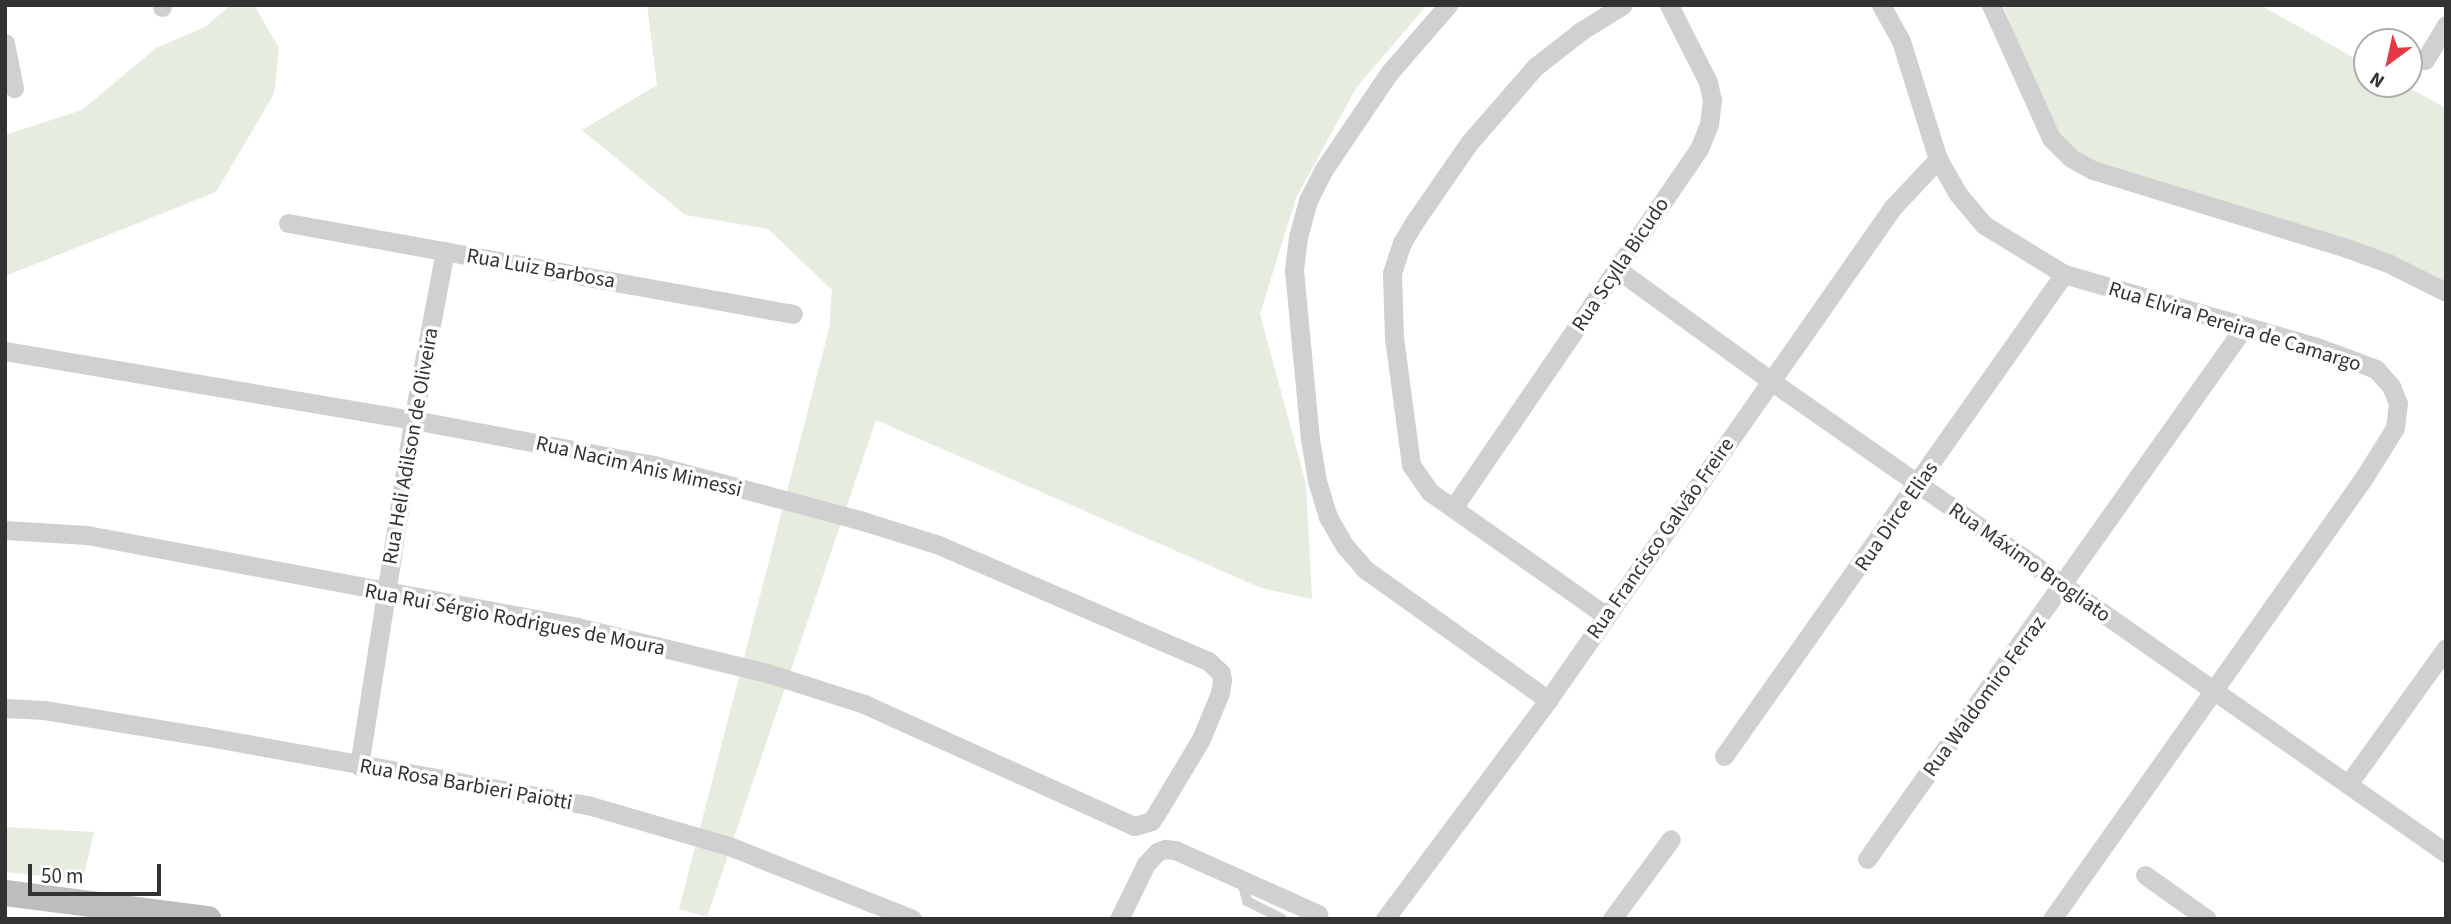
<!DOCTYPE html>
<meta charset="utf-8">
<style>
body{margin:0}
#map{position:relative;width:2451px;height:924px;overflow:hidden;background:#fff;font-family:"Source Sans 3",sans-serif}
div>[style]{position:absolute}
[style*='--x']{left:calc(var(--x)*1px);top:calc(var(--y)*1px);width:calc(var(--w)*1px);rotate:calc(var(--a)*1deg)}
.green>*{inset:0;background:#e6ecdf}
.lane>*{height:10px;margin:-5px;padding:0 5px;transform-origin:5px;border-radius:5px;background:#d0d0d0}
.street>*{height:19px;margin:-9.5px;padding:0 9.5px;transform-origin:9.5px;border-radius:9.5px;background:#d0d0d0}
.secondary>*{height:26px;margin:-13px;padding:0 13px;transform-origin:13px;border-radius:13px;background:#bdbdbd}
span{translate:-50% -50%;white-space:nowrap;text-align:center;line-height:1.15;-webkit-text-stroke:7px #fff;paint-order:stroke}
.street-label{font-size:21px;color:#333}
.frame{position:absolute;inset:0;border:7px solid #333;pointer-events:none}
.north{position:absolute;left:2353px;top:28px;width:70px;height:70px;box-sizing:border-box;background:#fff;border:2px solid #adadad;border-radius:50%;rotate:213deg;font-size:19px;font-weight:700;line-height:28px;text-align:center;color:#333}
.north::after{content:'';display:block;margin:auto;width:24px;height:32px;background:#e63946;clip-path:polygon(50% 0,100% 100%,50% 72%,0 100%)}
.scale{position:absolute;left:28px;top:864px;width:133px;height:32px;box-sizing:border-box;border:4px solid #333;border-top:0;padding-left:9px;font-size:21px;line-height:24px;white-space:nowrap;color:#333;-webkit-text-stroke:5px #fff;paint-order:stroke}
</style>
<div id="map">
<div class="green">
<i style="clip-path:polygon(231px 5px,254px 5px,279px 48px,274px 94px,216px 192px,5px 276px,5px 135px,82px 110px,156px 48px,205px 27px)"></i>
<i style="clip-path:polygon(647px 5px,1427px 5px,1356px 88px,1296px 198px,1260px 314px,1306px 484px,1312px 599px,1261px 588px,876px 420px,707px 917px,679px 909px,829px 329px,832px 290px,768px 229px,685px 215px,582px 130px,657px 85px)"></i>
<i style="clip-path:polygon(2003px 5px,2260px 5px,2367px 65px,2367px 84px,2402px 84px,2446px 108px,2446px 289px,2076px 155px,2048px 122px)"></i>
<i style="clip-path:polygon(5px 827px,94px 832px,83px 880px,5px 872px)"></i>
</div>
<div class="lane">
<i style="--x:1242;--y:882;--w:20;--a:75"></i>
<i style="--x:1247;--y:901;--w:39;--a:27"></i>
</div>
<div class="street">
<i style="--x:162;--y:5;--w:2;--a:90"></i>
<i style="--x:1448;--y:5;--w:90;--a:130.9"></i>
<i style="--x:1389;--y:73;--w:116;--a:124.1"></i>
<i style="--x:1324;--y:169;--w:35;--a:117"></i>
<i style="--x:1308;--y:200;--w:38;--a:105"></i>
<i style="--x:1298;--y:237;--w:33;--a:97"></i>
<i style="--x:1294;--y:270;--w:170;--a:84.6"></i>
<i style="--x:1310;--y:439;--w:43;--a:80.5"></i>
<i style="--x:1317;--y:481;--w:38;--a:73"></i>
<i style="--x:1328;--y:517;--w:34;--a:60"></i>
<i style="--x:1345;--y:546;--w:32;--a:49"></i>
<i style="--x:1366;--y:570;--w:224;--a:35.5"></i>
<i style="--x:1881;--y:5;--w:41;--a:60.9"></i>
<i style="--x:1901;--y:41;--w:124;--a:72.6"></i>
<i style="--x:1938;--y:159;--w:40;--a:60.3"></i>
<i style="--x:1958;--y:194;--w:40;--a:50"></i>
<i style="--x:1984;--y:225;--w:94;--a:31.5"></i>
<i style="--x:2064;--y:274;--w:260;--a:16.1"></i>
<i style="--x:2314;--y:346;--w:66;--a:20.4"></i>
<i style="--x:2376;--y:369;--w:23;--a:49"></i>
<i style="--x:2391;--y:386;--w:18;--a:68"></i>
<i style="--x:2398;--y:403;--w:25;--a:97"></i>
<i style="--x:2395;--y:428;--w:60;--a:122.1"></i>
<i style="--x:2363;--y:479;--w:539;--a:125.25"></i>
<i style="--x:1991;--y:5;--w:146;--a:65.7"></i>
<i style="--x:2051;--y:138;--w:28;--a:45"></i>
<i style="--x:2071;--y:158;--w:25;--a:29"></i>
<i style="--x:2093;--y:170;--w:268;--a:17.1"></i>
<i style="--x:2349;--y:249;--w:41;--a:19.7"></i>
<i style="--x:2388;--y:263;--w:65;--a:26.6"></i>
<i style="--x:5;--y:43;--w:46;--a:78.7"></i>
<i style="--x:2425;--y:60;--w:41;--a:-59"></i>
<i style="--x:288;--y:223;--w:513;--a:10.21"></i>
<i style="--x:1617;--y:269;--w:190;--a:36"></i>
<i style="--x:1771;--y:381;--w:824;--a:34.96"></i>
<i style="--x:1453;--y:508;--w:435;--a:-55.6"></i>
<i style="--x:1699;--y:149;--w:27;--a:-68"></i>
<i style="--x:1709;--y:124;--w:24;--a:-83"></i>
<i style="--x:1712;--y:100;--w:18;--a:-103"></i>
<i style="--x:1708;--y:82;--w:86;--a:-116.9"></i>
<i style="--x:5;--y:530;--w:82;--a:3.5"></i>
<i style="--x:87;--y:535;--w:499;--a:10.6"></i>
<i style="--x:577;--y:627;--w:195;--a:13.6"></i>
<i style="--x:767;--y:673;--w:102;--a:17.7"></i>
<i style="--x:864;--y:704;--w:296;--a:24.3"></i>
<i style="--x:1134;--y:826;--w:18;--a:-16"></i>
<i style="--x:1151;--y:821;--w:9;--a:-54"></i>
<i style="--x:1156;--y:814;--w:87;--a:-59"></i>
<i style="--x:1201;--y:739;--w:50;--a:-67.6"></i>
<i style="--x:1220;--y:693;--w:13;--a:-81"></i>
<i style="--x:1222;--y:680;--w:7;--a:-98"></i>
<i style="--x:1221;--y:673;--w:18;--a:-137"></i>
<i style="--x:1208;--y:661;--w:293;--a:-156.7"></i>
<i style="--x:939;--y:545;--w:80;--a:-162.5"></i>
<i style="--x:863;--y:521;--w:216;--a:-165"></i>
<i style="--x:654;--y:465;--w:245;--a:-169.4"></i>
<i style="--x:413;--y:420;--w:413;--a:-170.4"></i>
<i style="--x:1605;--y:615;--w:214;--a:-144.9"></i>
<i style="--x:1430;--y:492;--w:33;--a:-125"></i>
<i style="--x:1411;--y:465;--w:128;--a:-97.6"></i>
<i style="--x:1394;--y:338;--w:65;--a:-91.8"></i>
<i style="--x:1392;--y:273;--w:32;--a:-72"></i>
<i style="--x:1402;--y:243;--w:22;--a:-60"></i>
<i style="--x:1413;--y:224;--w:98;--a:-55.3"></i>
<i style="--x:1469;--y:143;--w:101;--a:-49"></i>
<i style="--x:1535;--y:67;--w:58;--a:-38"></i>
<i style="--x:1581;--y:31;--w:49;--a:-31.8"></i>
<i style="--x:5;--y:708;--w:39;--a:3"></i>
<i style="--x:44;--y:710;--w:161;--a:9.3"></i>
<i style="--x:203;--y:736;--w:394;--a:10.2"></i>
<i style="--x:591;--y:806;--w:144;--a:16.2"></i>
<i style="--x:729;--y:846;--w:197;--a:21.7"></i>
<i style="--x:1724;--y:756;--w:590;--a:-54.8"></i>
<i style="--x:359;--y:766;--w:350;--a:-81.1"></i>
<i style="--x:413;--y:420;--w:172;--a:-79.3"></i>
<i style="--x:2349;--y:783;--w:166;--a:-54.3"></i>
<i style="--x:1867;--y:859;--w:653;--a:-54.66"></i>
<i style="--x:2145;--y:875;--w:76;--a:35.4"></i>
<i style="--x:1119;--y:919;--w:61;--a:-63.9"></i>
<i style="--x:1146;--y:864;--w:16;--a:-47"></i>
<i style="--x:1157;--y:852;--w:9;--a:-21"></i>
<i style="--x:1165;--y:849;--w:10;--a:6"></i>
<i style="--x:1175;--y:850;--w:157;--a:24.1"></i>
<i style="--x:1385;--y:919;--w:273;--a:-53.3"></i>
<i style="--x:1548;--y:700;--w:602;--a:-55.02"></i>
<i style="--x:1893;--y:207;--w:66;--a:-46.8"></i>
<i style="--x:1612;--y:919;--w:99;--a:-53.6"></i>
</div>
<div class="secondary">
<i style="--x:5;--y:893;--w:205;--a:7.3"></i>
</div>
<div class="street-label">
<span style="left:1620px;top:264px;rotate:-56deg">Rua Scylla Bicudo</span>
<span style="left:541px;top:268px;rotate:10deg">Rua Luiz Barbosa</span>
<span style="left:2235px;top:326px;rotate:17deg">Rua Elvira Pereira de Camargo</span>
<span style="left:410px;top:446px;rotate:-80deg">Rua Heli Adilson de Oliveira</span>
<span style="left:639px;top:466px;rotate:13deg">Rua Nacim Anis Mimessi</span>
<span style="left:1896px;top:516px;rotate:-55deg">Rua Dirce Elias</span>
<span style="left:1660px;top:538px;rotate:-55deg">Rua Francisco Galvão Freire</span>
<span style="left:2030px;top:562px;rotate:35deg">Rua Máximo Brogliato</span>
<span style="left:515px;top:619px;rotate:11deg">Rua Rui Sérgio Rodrigues de Moura</span>
<span style="left:1984px;top:696px;rotate:-54deg">Rua Waldomiro Ferraz</span>
<span style="left:466px;top:784px;rotate:10deg">Rua Rosa Barbieri Paiotti</span>
</div>
<div class="frame"></div>
<div class="north">N</div>
<div class="scale">50 m</div>
</div>
